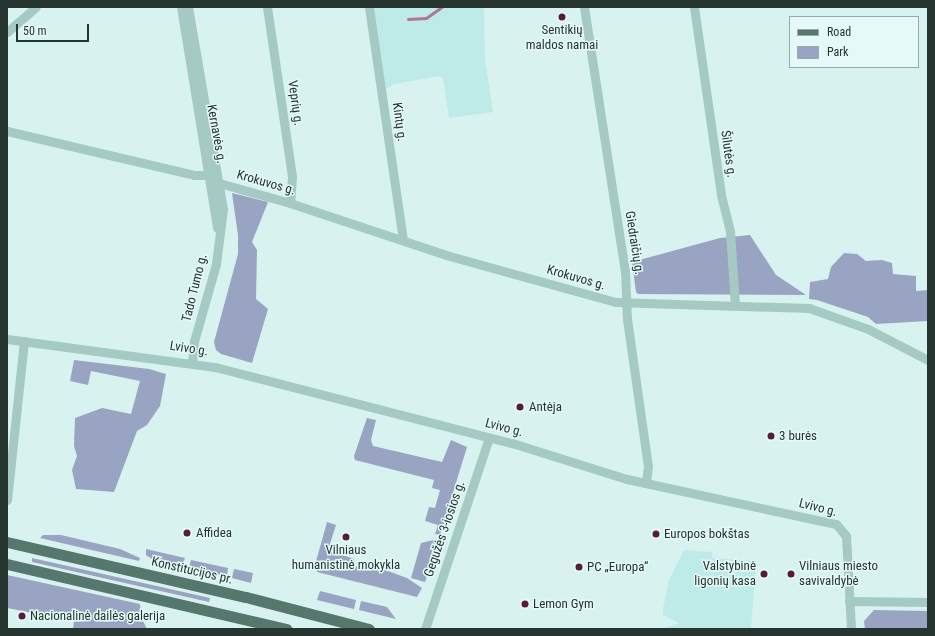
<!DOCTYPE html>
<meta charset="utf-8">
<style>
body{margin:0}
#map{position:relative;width:935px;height:636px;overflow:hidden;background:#d8f2ef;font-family:"Roboto Condensed",sans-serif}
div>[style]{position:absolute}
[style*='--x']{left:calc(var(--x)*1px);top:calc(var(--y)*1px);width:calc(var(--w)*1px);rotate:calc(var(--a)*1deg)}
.green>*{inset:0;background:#98a4c1}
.plaza>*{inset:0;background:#beeae7}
.stream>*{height:3px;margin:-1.5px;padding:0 1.5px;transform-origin:1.5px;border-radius:1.5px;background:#af7697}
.minor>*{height:9px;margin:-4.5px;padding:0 4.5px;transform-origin:4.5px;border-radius:4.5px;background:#a4cac3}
.primary>*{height:11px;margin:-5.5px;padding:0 5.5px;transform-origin:5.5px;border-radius:5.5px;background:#56776e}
.dots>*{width:11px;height:11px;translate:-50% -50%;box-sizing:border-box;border:2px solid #e4f9f8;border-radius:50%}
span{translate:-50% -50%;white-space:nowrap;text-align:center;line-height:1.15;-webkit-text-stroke:3px #e4f9f8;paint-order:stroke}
.poi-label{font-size:13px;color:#263530}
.left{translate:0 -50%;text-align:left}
.right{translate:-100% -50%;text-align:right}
.street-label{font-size:13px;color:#263530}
.frame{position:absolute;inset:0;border:8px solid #263530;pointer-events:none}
.legend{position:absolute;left:789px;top:16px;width:130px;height:52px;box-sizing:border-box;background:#e4f9f8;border:1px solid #98aba8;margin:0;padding:5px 7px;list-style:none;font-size:12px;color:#263530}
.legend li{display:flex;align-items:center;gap:8px;height:20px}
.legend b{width:20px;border:1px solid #98aba8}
.scale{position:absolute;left:16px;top:24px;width:73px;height:18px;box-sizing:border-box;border:2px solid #263530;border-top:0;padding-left:5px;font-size:12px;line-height:14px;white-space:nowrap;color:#263530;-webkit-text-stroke:3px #e4f9f8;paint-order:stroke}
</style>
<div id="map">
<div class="green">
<i style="clip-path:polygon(232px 193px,268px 202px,252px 242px,257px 250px,256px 299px,268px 309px,252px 363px,221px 354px,216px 350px,214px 342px,238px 254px,238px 235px)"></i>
<i style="clip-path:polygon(750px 235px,776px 275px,806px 295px,638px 294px,636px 292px,632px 262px,720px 238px)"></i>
<i style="clip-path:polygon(844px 253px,857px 254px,866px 261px,882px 260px,892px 263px,893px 274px,916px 276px,916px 291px,928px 290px,928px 321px,876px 324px,868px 317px,817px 300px,809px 299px,810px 282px,828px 279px,831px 267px)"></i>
<i style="clip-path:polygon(74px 360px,149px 369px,166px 374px,160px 406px,147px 425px,137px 431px,114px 492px,76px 489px,72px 470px,77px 456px,74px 446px,75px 418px,102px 408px,131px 414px,140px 381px,91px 371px,88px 385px,70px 381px)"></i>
<i style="clip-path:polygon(367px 418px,376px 420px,371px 440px,373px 446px,442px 462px,451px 440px,467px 447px,440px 535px,435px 534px,438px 525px,425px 521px,429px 507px,435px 508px,440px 490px,432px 488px,434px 480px,355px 460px,354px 456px)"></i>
<i style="clip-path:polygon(327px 522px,336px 525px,328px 550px,354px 559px,352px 565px,370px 571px,371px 568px,385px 570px,407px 578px,422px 588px,417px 597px,317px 572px,315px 565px)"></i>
<i style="clip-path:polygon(43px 535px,61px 535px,120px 549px,140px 558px,139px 561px,40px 538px)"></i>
<i style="clip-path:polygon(438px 539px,425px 582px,411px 578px,421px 543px)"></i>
<i style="clip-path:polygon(146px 549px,185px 558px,182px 566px,152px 559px,146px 555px)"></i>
<i style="clip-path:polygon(32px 558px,210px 598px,209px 602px,32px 562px)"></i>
<i style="clip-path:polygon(191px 560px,228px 568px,227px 576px,189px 568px)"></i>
<i style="clip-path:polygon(234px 569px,253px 573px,251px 583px,232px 578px)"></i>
<i style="clip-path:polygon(7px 575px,140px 604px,141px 617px,147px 629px,73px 629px,74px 621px,7px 608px)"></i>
<i style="clip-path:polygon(320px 591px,356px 600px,354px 609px,317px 600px)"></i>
<i style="clip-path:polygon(361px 601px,387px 607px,396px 619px,359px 610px)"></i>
<i style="clip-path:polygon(874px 610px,928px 611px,928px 629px,865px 629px,864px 621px)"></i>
</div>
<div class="plaza">
<i style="clip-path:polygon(374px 7px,484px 7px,485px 60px,493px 112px,449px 118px,443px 78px,440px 76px,394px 84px,386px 89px)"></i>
<i style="clip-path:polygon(684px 550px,712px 552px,712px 558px,756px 561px,751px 629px,661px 629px,679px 623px,663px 615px,663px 609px,669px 580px)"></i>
</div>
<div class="stream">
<i style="--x:408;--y:19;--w:18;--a:-3"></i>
<i style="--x:426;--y:18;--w:19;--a:-35"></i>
</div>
<div class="minor">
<i style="--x:181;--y:7;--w:224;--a:80.7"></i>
<i style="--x:188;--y:7;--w:205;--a:80.2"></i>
<i style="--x:223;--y:209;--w:55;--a:97.3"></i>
<i style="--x:216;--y:264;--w:80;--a:105.9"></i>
<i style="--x:194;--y:341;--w:22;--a:95"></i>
<i style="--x:267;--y:7;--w:171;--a:81.6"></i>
<i style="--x:292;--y:176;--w:27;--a:94"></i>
<i style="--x:369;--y:7;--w:235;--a:81.7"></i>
<i style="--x:584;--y:7;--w:267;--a:81.2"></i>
<i style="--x:625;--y:271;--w:48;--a:87.6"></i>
<i style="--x:627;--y:319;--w:148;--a:81.9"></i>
<i style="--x:648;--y:466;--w:17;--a:97"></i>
<i style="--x:694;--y:7;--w:190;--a:81.8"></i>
<i style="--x:721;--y:195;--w:38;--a:76"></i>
<i style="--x:730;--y:232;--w:73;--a:86.1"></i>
<i style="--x:7;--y:32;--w:38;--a:-41"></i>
<i style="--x:7;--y:131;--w:192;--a:13.2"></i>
<i style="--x:194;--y:175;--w:16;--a:0"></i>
<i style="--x:219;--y:183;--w:74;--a:15.7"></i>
<i style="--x:290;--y:203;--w:164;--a:18.4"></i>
<i style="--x:446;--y:255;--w:175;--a:15.5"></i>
<i style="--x:615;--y:302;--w:194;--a:1.8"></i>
<i style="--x:809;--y:308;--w:63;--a:19.6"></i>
<i style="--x:868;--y:329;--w:68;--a:27.3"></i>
<i style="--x:7;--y:339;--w:210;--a:7.7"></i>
<i style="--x:215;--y:367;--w:307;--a:14.4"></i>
<i style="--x:512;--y:443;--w:121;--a:17.4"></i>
<i style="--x:627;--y:479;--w:214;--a:12.2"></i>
<i style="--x:836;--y:524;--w:16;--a:50"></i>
<i style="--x:846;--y:536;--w:93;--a:86.9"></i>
<i style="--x:7;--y:500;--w:160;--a:-83.9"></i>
<i style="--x:849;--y:601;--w:79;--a:0.7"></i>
<i style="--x:425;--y:629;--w:201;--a:-71.5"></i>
</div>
<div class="primary">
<i style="--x:7;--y:542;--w:245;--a:13"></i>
<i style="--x:246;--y:597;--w:127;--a:14.6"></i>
<i style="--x:7;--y:564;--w:287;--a:13.1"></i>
</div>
<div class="dots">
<i style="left:562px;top:17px;background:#571b3c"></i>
<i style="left:520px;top:407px;background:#571b3c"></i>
<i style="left:771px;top:436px;background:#571b3c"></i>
<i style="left:187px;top:533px;background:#571b3c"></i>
<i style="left:656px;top:534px;background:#571b3c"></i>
<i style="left:346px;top:537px;background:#571b3c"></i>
<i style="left:579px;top:567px;background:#571b3c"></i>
<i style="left:764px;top:574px;background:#571b3c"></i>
<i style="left:791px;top:574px;background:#571b3c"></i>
<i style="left:525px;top:604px;background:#571b3c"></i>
<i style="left:22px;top:616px;background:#571b3c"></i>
</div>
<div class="poi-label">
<span style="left:562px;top:38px">Sentikių<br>maldos namai</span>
<span class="left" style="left:529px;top:407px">Antėja</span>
<span class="left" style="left:779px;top:436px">3 burės</span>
<span class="left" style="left:196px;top:533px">Affidea</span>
<span class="left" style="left:664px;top:534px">Europos bokštas</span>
<span style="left:346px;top:558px">Vilniaus<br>humanistinė mokykla</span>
<span class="left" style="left:587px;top:567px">PC „Europa“</span>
<span class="right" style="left:756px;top:574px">Valstybinė<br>ligonių kasa</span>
<span class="left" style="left:799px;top:574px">Vilniaus miesto<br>savivaldybė</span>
<span class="left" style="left:533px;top:604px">Lemon Gym</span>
<span class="left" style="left:30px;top:616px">Nacionalinė dailės galerija</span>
</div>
<div class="street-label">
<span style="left:295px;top:103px;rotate:82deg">Veprių g.</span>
<span style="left:399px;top:122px;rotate:82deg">Kintų g.</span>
<span style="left:216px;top:134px;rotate:80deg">Kernavės g.</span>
<span style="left:728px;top:154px;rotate:82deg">Šilutės g.</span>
<span style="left:266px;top:183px;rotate:16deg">Krokuvos g.</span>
<span style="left:634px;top:243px;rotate:81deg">Giedraičių g.</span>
<span style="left:576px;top:278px;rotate:16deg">Krokuvos g.</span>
<span style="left:195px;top:288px;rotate:-76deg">Tado Tumo g.</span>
<span style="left:189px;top:349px;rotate:9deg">Lvivo g.</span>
<span style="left:504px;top:428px;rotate:15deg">Lvivo g.</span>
<span style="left:818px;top:508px;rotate:14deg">Lvivo g.</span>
<span style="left:445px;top:529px;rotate:-71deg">Gegužės 3-iosios g.</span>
<span style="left:192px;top:571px;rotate:13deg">Konstitucijos pr.</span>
</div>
<div class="frame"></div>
<ul class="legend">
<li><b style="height:5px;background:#56776e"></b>Road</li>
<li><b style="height:11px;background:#98a4c1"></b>Park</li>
</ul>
<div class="scale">50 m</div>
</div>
